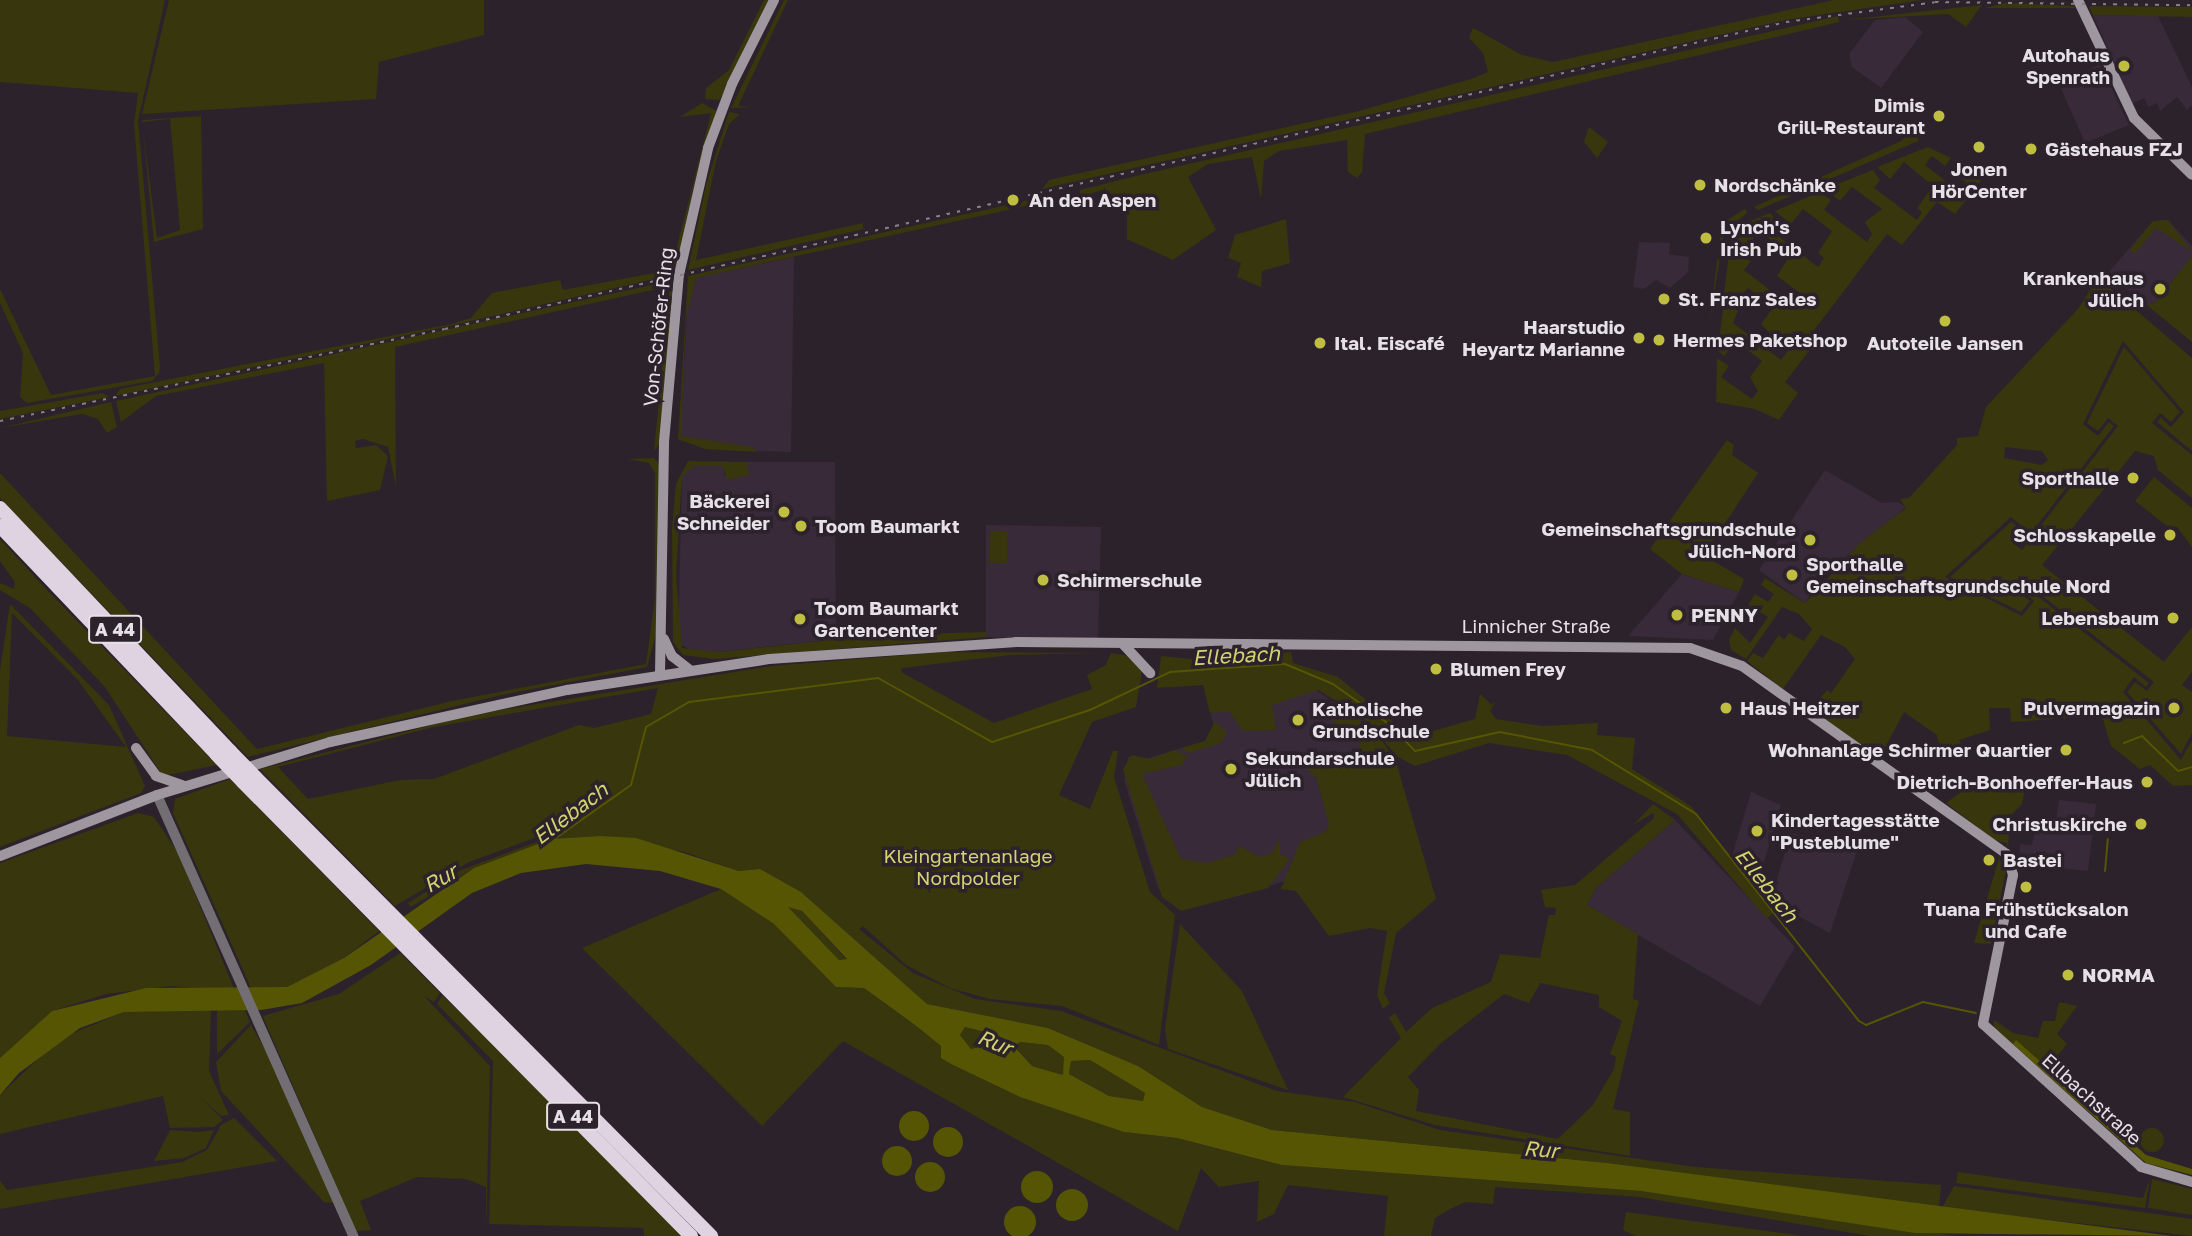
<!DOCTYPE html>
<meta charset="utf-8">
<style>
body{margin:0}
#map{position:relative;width:2192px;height:1236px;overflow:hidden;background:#2c222c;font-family:"Golos Text",sans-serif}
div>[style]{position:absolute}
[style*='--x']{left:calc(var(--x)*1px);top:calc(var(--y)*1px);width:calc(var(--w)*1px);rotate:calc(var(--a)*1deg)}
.built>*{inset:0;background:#382a39}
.green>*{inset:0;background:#37360d}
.round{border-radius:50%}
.water>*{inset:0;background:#565504}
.stream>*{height:2px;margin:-1px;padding:0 1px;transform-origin:1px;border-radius:1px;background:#565504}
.tertiary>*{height:10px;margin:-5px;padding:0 5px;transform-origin:5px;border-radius:5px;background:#736e73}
.secondary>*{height:10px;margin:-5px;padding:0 5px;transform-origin:5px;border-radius:5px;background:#9f979f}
.motorway>*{height:14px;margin:-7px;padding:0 7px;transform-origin:7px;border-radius:7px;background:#e0d3e1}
.rail>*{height:2px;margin-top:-1px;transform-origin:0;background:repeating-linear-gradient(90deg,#888089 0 3.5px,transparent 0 10.5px)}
.motorway-bridge>*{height:14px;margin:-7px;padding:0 7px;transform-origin:7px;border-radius:7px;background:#e0d3e1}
.dots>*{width:19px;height:19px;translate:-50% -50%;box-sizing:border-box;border:4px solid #2c222c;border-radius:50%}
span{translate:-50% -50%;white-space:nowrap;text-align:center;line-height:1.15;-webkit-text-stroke:7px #2c222c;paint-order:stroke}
.shield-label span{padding:2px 5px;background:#2c222c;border:2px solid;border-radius:5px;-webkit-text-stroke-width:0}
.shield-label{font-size:18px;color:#e6e0e7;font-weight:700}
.poi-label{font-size:19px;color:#e6e0e7;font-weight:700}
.right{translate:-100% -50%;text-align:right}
.left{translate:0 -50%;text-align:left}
.street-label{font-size:19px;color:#e6e0e7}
.park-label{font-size:19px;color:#d5d471}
.water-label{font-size:21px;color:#d3d26f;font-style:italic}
</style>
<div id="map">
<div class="built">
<i style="clip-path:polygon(2093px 15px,2158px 16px,2192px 87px,2192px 105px,2187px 110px,2177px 97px,2160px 111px,2157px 103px,2148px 107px,2144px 98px,2132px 104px)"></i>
<i style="clip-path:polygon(1905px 17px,1923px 32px,1881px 88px,1852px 67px,1849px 54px,1875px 20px)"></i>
<i style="clip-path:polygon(2100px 64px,2129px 125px,2085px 143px,2059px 84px)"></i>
<i style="clip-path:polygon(2168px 220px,2192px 246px,2192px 342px,2108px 273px,2153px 221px)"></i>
<i style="clip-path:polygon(1639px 242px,1670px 243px,1669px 254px,1689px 257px,1688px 272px,1670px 288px,1656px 280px,1644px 289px,1633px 287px)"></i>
<i style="clip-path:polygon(794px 257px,791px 452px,751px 451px,680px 436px,689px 279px)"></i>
<i style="clip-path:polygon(747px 462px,835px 462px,836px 639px,720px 652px,692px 651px,678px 643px,682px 477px,692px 466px,724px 466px,724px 476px)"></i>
<i style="clip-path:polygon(1825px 470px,1882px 503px,1898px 502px,1906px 507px,1839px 563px,1833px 560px,1805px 603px,1759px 570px)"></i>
<i style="clip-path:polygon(986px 525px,1101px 527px,1098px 640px,986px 637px)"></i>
<i style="clip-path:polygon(1682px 574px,1739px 592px,1713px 640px,1628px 636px)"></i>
<i style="clip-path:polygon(1306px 684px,1363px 720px,1395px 761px,1390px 863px,1403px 911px,1314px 900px,1285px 881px,1229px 898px,1169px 903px,1158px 888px,1124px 780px,1128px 757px,1149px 758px,1205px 741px,1214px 727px,1204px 685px)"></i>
<i style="clip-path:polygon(1751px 792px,1781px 805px,1757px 885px,1732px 856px)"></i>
<i style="clip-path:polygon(2059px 800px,2096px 804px,2088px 871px,2019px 864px,2020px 844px,2032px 845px,2035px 831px,2054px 834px)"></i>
<i style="clip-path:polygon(1675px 820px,1795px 947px,1760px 1006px,1587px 905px,1596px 888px)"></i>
<i style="clip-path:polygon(1791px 833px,1858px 848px,1830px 933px,1770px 901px)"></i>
</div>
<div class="green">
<i style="clip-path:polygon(0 0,165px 0,138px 121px,160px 367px,159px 373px,152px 381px,27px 403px,20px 397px,23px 353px,0 303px,0 289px,51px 395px,155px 376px,134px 124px,138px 93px,0 82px)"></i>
<i style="clip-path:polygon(169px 0,484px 0,484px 35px,379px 62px,376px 99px,142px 114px)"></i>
<i style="clip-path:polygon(764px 0,769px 0,720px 100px,705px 99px,706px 88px,729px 70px)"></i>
<i style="clip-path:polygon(784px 0,788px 0,738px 106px,752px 107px,731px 108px)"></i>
<i style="clip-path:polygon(1834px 0,1922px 0,1785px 20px,1042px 189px,1049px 180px,1359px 111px,1471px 79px,1488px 72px,1483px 53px,1469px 38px,1473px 28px,1522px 55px,1553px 62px)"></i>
<i style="clip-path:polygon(2005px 3px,2074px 6px,2075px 8px,1985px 8px)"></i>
<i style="clip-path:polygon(1982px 5px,1966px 27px,1948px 14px,1844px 20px)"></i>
<i style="clip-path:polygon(2089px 6px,2192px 7px,2192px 17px,2093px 15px)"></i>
<i style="clip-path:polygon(1838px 16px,1839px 22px,1365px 134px,1362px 172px,1357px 178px,1348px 172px,1347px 140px,1279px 151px,1264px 161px,1261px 199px,1252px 157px,1208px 164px,1188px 177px,1216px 230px,1173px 260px,1127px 239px,1127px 200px,1102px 190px,1080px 197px,1080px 190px,1136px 176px)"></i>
<i style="clip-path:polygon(702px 103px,717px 111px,692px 192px,676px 274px,445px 327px,115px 396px,120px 389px,451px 324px,471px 318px,492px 293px,560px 280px,563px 290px,671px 270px,711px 113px,680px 117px)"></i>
<i style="clip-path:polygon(729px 112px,740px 114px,729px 124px,716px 161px,696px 260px,863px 223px,863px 229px,688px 270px,706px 185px)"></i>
<i style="clip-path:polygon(evenodd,201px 116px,203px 229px,154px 242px,142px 120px,201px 116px,170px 119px,180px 230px,157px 238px,142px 122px,170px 119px)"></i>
<i style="clip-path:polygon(1589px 127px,1608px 142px,1597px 158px,1584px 142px)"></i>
<i style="clip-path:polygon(1912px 129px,1920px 132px,1918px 141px,1758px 210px,1754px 207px,1901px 141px)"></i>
<i style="clip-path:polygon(1928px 147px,1951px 158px,1945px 166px,1932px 156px,1925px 165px,1958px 191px,1966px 182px,1955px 174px,1961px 167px,1981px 181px,1955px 214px,1937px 202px,1902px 245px,1887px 234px,1806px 341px,1813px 346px,1785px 382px,1798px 393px,1779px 420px,1755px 409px,1716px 402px,1717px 358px,1729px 366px,1721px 377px,1752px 399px,1758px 391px,1750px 377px,1762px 361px,1736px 341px,1724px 356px,1718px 351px,1724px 300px,1738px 311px,1733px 323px,1781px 360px,1788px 351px,1761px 324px,1773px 308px,1748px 288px,1735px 302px,1724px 293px,1730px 247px,1751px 261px,1744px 270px,1796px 310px,1802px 303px,1800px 293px,1777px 276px,1790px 255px,1759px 231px,1744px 251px,1730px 241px,1735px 227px,1770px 213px,1780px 224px,1774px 233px,1818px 267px,1824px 258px,1818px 253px,1832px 231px,1803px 209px,1791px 224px,1775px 211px,1820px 192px,1831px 200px,1824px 210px,1867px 242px,1872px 234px,1865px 222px,1882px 209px,1852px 187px,1840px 201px,1825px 189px,1873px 170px,1880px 180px,1874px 188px,1917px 220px,1922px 212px,1917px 208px,1933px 186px,1904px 162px,1890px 179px,1877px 167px)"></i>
<i style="clip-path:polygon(1047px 196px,1049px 201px,696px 278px,686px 319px,681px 436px,752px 447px,757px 452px,705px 449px,678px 439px,688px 276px)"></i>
<i style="clip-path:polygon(1745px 209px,1747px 213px,1724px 232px,1709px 326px,1722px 223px)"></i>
<i style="clip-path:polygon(1286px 219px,1290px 263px,1262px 271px,1261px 287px,1237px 277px,1241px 263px,1228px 258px,1235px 235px)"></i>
<i style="clip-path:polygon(2168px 220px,2192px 252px,2156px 228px,2135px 254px,2130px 250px,2153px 221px)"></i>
<i style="clip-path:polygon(2192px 256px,2192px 342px,2147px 305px,2156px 302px)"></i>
<i style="clip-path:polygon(675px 280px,660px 443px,654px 451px,670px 286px,395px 347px,396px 486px,388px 447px,363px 439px,355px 441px,356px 448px,376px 445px,388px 456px,380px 490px,327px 501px,324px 363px,156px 396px,121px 422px,116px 401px)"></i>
<i style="clip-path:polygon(evenodd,2094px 284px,2109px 287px,2192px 358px,2192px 451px,2157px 422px,2161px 418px,2171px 427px,2184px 412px,2123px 341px,2083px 424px,2098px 436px,2109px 422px,2114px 426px,2021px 546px,2017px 542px,2027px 530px,2011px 517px,1945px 577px,2022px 616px,2034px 601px,2016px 586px,2019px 582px,2149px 683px,2146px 687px,2134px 677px,2123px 692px,2181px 760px,2192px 740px,2192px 785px,2173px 786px,2150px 765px,2140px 769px,2111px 746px,2102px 716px,2011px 722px,2010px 708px,1989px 708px,1990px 730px,1959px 740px,1962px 746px,1941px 759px,1937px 735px,1904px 712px,1879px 759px,1817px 713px,1821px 697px,1827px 690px,1831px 693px,1855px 659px,1845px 647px,1821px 635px,1783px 689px,1747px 661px,1753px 653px,1763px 658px,1779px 635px,1784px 640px,1789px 633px,1804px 641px,1812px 629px,1799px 614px,1782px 607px,1746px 659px,1731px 650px,1729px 640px,1735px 628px,1750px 643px,1768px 617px,1748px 605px,1755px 594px,1768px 602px,1774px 594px,1761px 585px,1765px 578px,1805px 603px,1860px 543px,1906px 508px,1900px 499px,1909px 498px,1957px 445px,1957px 438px,1978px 436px,1986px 407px,2078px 309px,2094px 284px,2005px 447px,2042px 451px,2048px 460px,2042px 465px,2004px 458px,2005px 447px)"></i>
<i style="clip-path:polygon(2124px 347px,2180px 412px,2171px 422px,2160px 413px,2152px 423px,2192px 455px,2192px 498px,2158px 470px,2154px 456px,2135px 451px,2042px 565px,2164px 662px,2192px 627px,2192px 672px,2182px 685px,2192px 692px,2192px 733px,2181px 754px,2127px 692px,2135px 682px,2147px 691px,2154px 682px,2019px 578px,2012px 587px,2030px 601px,2021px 612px,1950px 577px,2011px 522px,2023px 531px,2013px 543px,2022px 550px,2118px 426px,2108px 418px,2098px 431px,2087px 423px)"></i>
<i style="clip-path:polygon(103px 393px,109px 397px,0 419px,0 411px)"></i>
<i style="clip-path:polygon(111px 402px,117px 427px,107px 433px,98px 419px,82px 414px,0 428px)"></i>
<i style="clip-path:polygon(1727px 440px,1734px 445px,1732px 455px,1758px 473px,1711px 545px,1711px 560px,1744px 579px,1739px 592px,1682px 574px,1650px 549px)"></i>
<i style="clip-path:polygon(654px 458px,659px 464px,657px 631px,647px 667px,497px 696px,248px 757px,0 498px,0 473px,257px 749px,452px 701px,646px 664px,655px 598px,655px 473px,649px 463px,628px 459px)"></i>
<i style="clip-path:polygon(688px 461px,747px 462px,749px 475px,727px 480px,723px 466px,693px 466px,682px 477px,676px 575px,682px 648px,720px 652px,875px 635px,986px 632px,986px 637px,714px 659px,683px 655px,673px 642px,672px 528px,676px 484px)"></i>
<i style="clip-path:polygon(2154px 477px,2192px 508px,2192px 547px,2177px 527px,2167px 526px,2135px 501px)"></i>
<i style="clip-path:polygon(990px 531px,1007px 531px,1007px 563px,989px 563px)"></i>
<i style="clip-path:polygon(0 539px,47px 590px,217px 765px,163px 776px,105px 687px,30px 608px,0 590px,0 583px,14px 589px,15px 582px,0 561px)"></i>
<i style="clip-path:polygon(evenodd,10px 604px,109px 705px,145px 786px,141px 793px,0 847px,0 670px,10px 604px,12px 613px,78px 680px,126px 747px,7px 736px,12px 613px)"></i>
<i style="clip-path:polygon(evenodd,945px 652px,1105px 653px,1010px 655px,902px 668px,901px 672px,994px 723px,1092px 689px,1087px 675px,1106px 665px,1111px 653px,1130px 656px,1142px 671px,1136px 707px,1092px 722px,1059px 795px,1090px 809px,1113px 751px,1118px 751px,1114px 777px,1150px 892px,1175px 915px,1159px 1045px,1062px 1006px,990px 999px,950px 988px,906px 965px,863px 926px,859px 929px,913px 973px,975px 999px,1061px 1011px,1277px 1091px,1355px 1102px,1440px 1130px,1695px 1167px,1941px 1185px,1939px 1209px,1607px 1163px,1272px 1130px,1202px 1107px,1138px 1066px,1048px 1028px,927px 1004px,801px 892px,760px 869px,739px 871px,684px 852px,600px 836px,551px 839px,474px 868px,411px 907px,408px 903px,461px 870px,539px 841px,548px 833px,469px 862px,395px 906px,260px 769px,475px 714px,771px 666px,945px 652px,658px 688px,651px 714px,594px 728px,579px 725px,434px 779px,400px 780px,308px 799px,278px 767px,434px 727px,658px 688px)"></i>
<i style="clip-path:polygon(1291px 652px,1293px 663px,1338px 677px,1412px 737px,1475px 719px,1480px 694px,1492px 705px,1496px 701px,1490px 711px,1496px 719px,1542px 726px,1598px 723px,1597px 735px,1635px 738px,1632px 769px,1691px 806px,1773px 913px,1767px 919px,1677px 814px,1567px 755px,1489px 743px,1415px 766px,1398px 757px,1362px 717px,1318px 690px,1272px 705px,1276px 730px,1243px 731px,1229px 711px,1210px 713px,1203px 685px,1157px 688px,1161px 656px,1201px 660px)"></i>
<i style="clip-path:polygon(1346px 711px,1376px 731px,1396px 762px,1436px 899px,1396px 933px,1384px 993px,1390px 1003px,1383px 1009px,1377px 995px,1387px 931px,1370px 928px,1329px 936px,1296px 891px,1281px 889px,1300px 842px,1325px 832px,1329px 824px,1316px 777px,1306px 768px,1359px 752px,1360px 730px,1338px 735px,1333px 719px)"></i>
<i style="clip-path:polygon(1215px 721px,1227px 733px,1221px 743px,1189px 753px,1181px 748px,1205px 741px)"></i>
<i style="clip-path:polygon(1174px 750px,1187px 756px,1182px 765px,1142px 774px,1181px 859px,1207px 863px,1234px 855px,1240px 846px,1259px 857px,1271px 854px,1280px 838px,1280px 854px,1290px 859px,1268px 888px,1181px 911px,1162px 897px,1123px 769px,1132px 755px,1150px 759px)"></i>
<i style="clip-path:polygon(230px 779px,379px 931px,344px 958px,287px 987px,252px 990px,173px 813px,175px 799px)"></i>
<i style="clip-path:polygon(2009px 788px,2025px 788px,2022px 804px,2010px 816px,2008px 851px,2007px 843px,1994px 840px,1946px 803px,1961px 792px)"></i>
<i style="clip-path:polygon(evenodd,1653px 804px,1675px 820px,1596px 888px,1587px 905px,1638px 934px,1633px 999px,1639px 1001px,1613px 1109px,1630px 1112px,1630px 1156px,1435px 1125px,1343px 1097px,1401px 1038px,1389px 1018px,1395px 1013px,1406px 1032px,1432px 1008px,1491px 982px,1500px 954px,1540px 958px,1549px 915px,1555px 915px,1556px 908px,1545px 907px,1541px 890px,1575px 885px,1654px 818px,1653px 813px,1633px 825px,1653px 804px,1540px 983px,1599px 995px,1599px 1007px,1622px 1021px,1610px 1054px,1616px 1057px,1614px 1069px,1593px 1105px,1558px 1139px,1416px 1111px,1419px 1090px,1408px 1077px,1440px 1044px,1504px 994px,1529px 1003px,1540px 983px)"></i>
<i style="clip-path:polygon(138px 813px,154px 817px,178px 853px,235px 991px,170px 986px,106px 994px,52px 1011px,0 1058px,0 863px)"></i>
<i style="clip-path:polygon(1999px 858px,2006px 870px,1991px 944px,1974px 943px)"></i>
<i style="clip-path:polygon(721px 889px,774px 924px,836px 987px,864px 988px,915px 1025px,941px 1046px,953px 1065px,1020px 1097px,1124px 1132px,1177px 1138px,1282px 1165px,1641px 1191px,1956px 1236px,1870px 1236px,1639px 1197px,1495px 1187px,1493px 1204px,1466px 1202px,1450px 1209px,1435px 1218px,1431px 1236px,1384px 1236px,1388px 1196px,1288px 1185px,1274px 1214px,1257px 1222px,1259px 1181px,1219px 1187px,1201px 1168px,1178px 1231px,843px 1041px,762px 1126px,582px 948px)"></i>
<i style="clip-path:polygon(786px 906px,802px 911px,846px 959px,839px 960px)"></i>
<i style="clip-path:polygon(1180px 924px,1242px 991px,1288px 1090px,1168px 1049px,1165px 1029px)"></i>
<i style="clip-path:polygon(400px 953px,440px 993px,434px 1002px,424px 996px,490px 1066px,486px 1236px,486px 1187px,466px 1179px,417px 1177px,360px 1201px,371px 1230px,356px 1231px,266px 1024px,263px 1016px,339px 994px)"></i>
<i style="clip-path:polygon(442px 995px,502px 1053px,682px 1236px,644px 1236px,643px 1228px,489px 1224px,493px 1061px,437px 1004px)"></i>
<i style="clip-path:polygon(2059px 1002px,2077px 1006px,2057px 1034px,2067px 1044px,2048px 1067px,2088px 1101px,2083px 1108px,1994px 1028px,1994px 1020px,2013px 1033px,2038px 1038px,2043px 1021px,2055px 1021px)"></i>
<i style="clip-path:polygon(211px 1009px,209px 1071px,229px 1115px,221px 1116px,200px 1097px,223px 1120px,214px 1127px,170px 1128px,163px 1096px,0 1134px,0 1095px,59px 1039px,124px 1012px)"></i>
<i style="clip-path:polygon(217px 1009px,245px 1010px,250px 1022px,217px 1054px)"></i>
<i style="clip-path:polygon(251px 1025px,270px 1058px,335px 1203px,324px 1202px,221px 1091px,216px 1062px)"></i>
<i style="clip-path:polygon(965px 1027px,993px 1034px,992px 1044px,971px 1049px,960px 1035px)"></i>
<i style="clip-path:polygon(1020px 1042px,1048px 1045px,1065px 1057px,1063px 1075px,1032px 1066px,1014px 1045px)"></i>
<i style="clip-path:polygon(1090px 1060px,1145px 1093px,1143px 1101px,1109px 1096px,1069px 1074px,1071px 1061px)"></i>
<i style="clip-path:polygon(234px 1118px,277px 1161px,0 1209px,0 1181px,7px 1190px,182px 1162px,207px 1150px,221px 1125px)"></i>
<i class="round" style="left:2140px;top:1128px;width:24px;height:24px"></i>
<i style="clip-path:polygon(170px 1130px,197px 1132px,214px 1130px,206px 1148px,184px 1158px,154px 1161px)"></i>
<i style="clip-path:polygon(1958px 1172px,2143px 1198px,2150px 1178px,2145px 1208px,1956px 1183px)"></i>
<i style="clip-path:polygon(2152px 1179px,2192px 1189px,2192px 1215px,2148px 1208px)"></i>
<i style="clip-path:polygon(1954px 1186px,2192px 1219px,2192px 1236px,1942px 1208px)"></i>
<i style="clip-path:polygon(1626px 1212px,1790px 1234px,1802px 1236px,1636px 1236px,1623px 1230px)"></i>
</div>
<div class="water">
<i style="clip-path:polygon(evenodd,600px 836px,636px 838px,739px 871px,760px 869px,801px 892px,927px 1004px,1048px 1028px,1138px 1066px,1202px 1107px,1272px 1130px,1607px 1163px,2172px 1236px,1915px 1233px,1641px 1191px,1282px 1165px,1177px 1138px,1124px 1132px,1020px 1097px,953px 1065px,941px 1058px,941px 1046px,915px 1025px,864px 988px,836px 987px,774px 924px,721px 889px,660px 871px,586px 864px,521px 873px,472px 893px,371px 965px,302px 1003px,261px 1010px,124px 1012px,80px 1028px,19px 1073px,0 1095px,0 1058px,52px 1011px,146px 988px,287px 987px,344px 958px,474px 868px,551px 839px,600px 836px,788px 907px,802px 911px,847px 959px,839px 960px,788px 907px,600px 836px,965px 1027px,993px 1034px,992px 1044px,971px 1049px,960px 1035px,965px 1027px,600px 836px,1020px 1042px,1048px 1045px,1064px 1057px,1063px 1075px,1032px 1066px,1014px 1046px,1020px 1042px,600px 836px,1090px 1060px,1145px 1093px,1143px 1101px,1109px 1096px,1069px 1074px,1071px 1061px,1090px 1060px)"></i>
<i style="clip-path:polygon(2016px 1040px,2146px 1155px,2192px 1169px,2192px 1175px,2146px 1163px,2013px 1044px)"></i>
<i class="round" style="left:899px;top:1111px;width:30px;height:30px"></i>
<i class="round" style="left:933px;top:1127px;width:30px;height:30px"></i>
<i class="round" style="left:882px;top:1146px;width:30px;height:30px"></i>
<i class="round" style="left:915px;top:1162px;width:30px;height:30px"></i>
<i class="round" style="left:1021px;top:1171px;width:32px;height:32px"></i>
<i class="round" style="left:1056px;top:1189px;width:32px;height:32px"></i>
<i class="round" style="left:1004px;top:1206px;width:32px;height:32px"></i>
</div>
<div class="stream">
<i style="--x:2124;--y:743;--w:19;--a:-21"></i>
<i style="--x:2142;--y:736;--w:50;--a:44.2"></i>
<i style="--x:2178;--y:771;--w:15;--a:-16"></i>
<i style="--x:553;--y:840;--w:95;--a:-35.2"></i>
<i style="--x:631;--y:785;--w:60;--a:-75.5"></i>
<i style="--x:646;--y:727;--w:50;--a:-30.2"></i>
<i style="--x:689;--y:702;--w:191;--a:-7.2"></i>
<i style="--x:878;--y:678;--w:131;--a:29.3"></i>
<i style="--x:992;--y:742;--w:103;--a:-18.1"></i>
<i style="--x:1090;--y:710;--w:89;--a:-25.4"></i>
<i style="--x:1170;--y:672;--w:115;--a:-4"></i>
<i style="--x:1285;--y:664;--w:52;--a:22.6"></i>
<i style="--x:1333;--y:684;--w:69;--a:35.5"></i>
<i style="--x:1389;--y:724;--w:37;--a:46"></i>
<i style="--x:1415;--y:751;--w:87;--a:-12.6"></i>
<i style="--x:1500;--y:732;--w:94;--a:11.1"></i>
<i style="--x:1592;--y:750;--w:122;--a:31.6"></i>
<i style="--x:1696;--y:814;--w:263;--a:51.8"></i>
<i style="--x:1859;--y:1021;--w:8;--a:30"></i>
<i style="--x:1866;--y:1025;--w:61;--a:-22"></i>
<i style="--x:1923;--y:1002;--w:54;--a:11.7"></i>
<i style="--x:2105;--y:871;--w:32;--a:-85"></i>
</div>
<div class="tertiary">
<i style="--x:157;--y:795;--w:483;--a:66"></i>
</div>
<div class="secondary">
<i style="--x:2078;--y:0;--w:131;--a:64.6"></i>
<i style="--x:2134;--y:118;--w:81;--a:44.5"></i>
<i style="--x:664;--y:639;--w:19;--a:65"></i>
<i style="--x:672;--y:656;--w:23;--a:38"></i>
<i style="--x:1123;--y:644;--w:40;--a:47"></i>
<i style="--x:660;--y:674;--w:232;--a:-89"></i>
<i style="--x:664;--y:442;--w:168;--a:-84.9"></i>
<i style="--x:679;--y:275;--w:130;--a:-77.1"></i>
<i style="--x:708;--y:148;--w:68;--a:-69.4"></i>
<i style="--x:732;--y:84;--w:94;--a:-63.4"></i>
<i style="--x:136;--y:748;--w:34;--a:54"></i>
<i style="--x:156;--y:776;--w:28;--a:19"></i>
<i style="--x:0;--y:856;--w:168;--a:-21.2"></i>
<i style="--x:157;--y:795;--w:181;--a:-17"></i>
<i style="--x:330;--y:742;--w:243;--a:-12.4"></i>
<i style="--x:567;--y:690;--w:204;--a:-8.7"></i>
<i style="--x:769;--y:659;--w:248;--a:-3.9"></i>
<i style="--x:1016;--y:642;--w:674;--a:0.51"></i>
<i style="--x:1690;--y:648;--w:55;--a:19.1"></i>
<i style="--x:1742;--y:666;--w:325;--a:35.4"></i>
<i style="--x:2007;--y:854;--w:22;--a:74"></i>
<i style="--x:2013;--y:875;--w:152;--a:101.4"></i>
<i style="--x:1983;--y:1024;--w:213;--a:42.1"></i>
<i style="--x:2141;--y:1167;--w:53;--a:16.4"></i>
</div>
<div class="motorway">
<i style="--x:0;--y:508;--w:335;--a:46.6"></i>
<i style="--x:0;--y:526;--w:315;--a:46.5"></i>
<i style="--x:256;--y:778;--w:646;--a:45.19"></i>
<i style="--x:243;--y:782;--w:638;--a:45.38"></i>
</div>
<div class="rail">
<i style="--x:0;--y:421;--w:454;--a:-11.7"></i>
<i style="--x:445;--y:329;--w:1376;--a:-12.89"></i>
<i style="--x:1786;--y:22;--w:150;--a:-7.6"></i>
<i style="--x:1935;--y:2;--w:257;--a:0.7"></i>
</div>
<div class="motorway-bridge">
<i style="--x:230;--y:751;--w:37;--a:46"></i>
<i style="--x:217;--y:755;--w:37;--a:46"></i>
</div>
<div class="dots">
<i style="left:2124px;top:66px;background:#c0be40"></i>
<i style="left:1939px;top:116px;background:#c0be40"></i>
<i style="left:1979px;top:147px;background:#c0be40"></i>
<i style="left:2031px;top:149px;background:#c0be40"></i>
<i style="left:1700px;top:185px;background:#c0be40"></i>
<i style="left:1013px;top:200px;background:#c0be40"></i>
<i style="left:1706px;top:238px;background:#c0be40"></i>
<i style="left:2160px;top:289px;background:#c0be40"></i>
<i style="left:1664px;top:299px;background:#c0be40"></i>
<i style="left:1945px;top:321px;background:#c0be40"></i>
<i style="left:1639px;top:338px;background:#c0be40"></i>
<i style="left:1659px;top:340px;background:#c0be40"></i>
<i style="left:1320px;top:343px;background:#c0be40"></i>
<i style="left:2133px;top:478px;background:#c0be40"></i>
<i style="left:784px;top:512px;background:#c0be40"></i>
<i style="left:801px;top:526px;background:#c0be40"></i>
<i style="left:2170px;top:535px;background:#c0be40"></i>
<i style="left:1810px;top:540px;background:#c0be40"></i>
<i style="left:1792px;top:575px;background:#c0be40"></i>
<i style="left:1043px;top:580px;background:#c0be40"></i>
<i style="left:1677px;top:615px;background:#c0be40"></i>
<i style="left:2173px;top:618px;background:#c0be40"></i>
<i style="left:800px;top:619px;background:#c0be40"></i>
<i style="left:1436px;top:669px;background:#c0be40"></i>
<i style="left:1726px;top:708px;background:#c0be40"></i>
<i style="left:2174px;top:708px;background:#c0be40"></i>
<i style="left:1298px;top:720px;background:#c0be40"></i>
<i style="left:2066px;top:750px;background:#c0be40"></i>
<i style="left:1231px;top:769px;background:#c0be40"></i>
<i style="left:2147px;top:782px;background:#c0be40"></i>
<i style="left:2141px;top:824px;background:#c0be40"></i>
<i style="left:1757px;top:831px;background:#c0be40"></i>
<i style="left:1989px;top:860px;background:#c0be40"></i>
<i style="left:2026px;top:887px;background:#c0be40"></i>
<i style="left:2068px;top:975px;background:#c0be40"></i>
</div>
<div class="shield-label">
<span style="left:115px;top:629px">A 44</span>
<span style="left:573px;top:1116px">A 44</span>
</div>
<div class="poi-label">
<span class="right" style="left:2110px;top:66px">Autohaus<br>Spenrath</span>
<span class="right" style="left:1925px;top:116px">Dimis<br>Grill-Restaurant</span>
<span class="left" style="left:2045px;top:149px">Gästehaus FZJ</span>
<span style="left:1979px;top:180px">Jonen<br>HörCenter</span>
<span class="left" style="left:1714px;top:185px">Nordschänke</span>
<span class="left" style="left:1029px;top:200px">An den Aspen</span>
<span class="left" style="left:1720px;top:238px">Lynch's<br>Irish Pub</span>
<span class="right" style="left:2144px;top:289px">Krankenhaus<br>Jülich</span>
<span class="left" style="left:1678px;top:299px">St. Franz Sales</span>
<span class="right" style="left:1625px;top:338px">Haarstudio<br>Heyartz Marianne</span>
<span class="left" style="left:1673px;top:340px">Hermes Paketshop</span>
<span class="left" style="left:1334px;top:343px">Ital. Eiscafé</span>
<span style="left:1945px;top:343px">Autoteile Jansen</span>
<span class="right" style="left:2119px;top:478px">Sporthalle</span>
<span class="right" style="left:770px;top:512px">Bäckerei<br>Schneider</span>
<span class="left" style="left:815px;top:526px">Toom Baumarkt</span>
<span class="right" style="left:1796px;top:540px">Gemeinschaftsgrundschule<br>Jülich-Nord</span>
<span class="right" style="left:2156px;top:535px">Schlosskapelle</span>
<span class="left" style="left:1806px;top:575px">Sporthalle<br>Gemeinschaftsgrundschule Nord</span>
<span class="left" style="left:1057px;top:580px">Schirmerschule</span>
<span class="left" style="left:814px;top:619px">Toom Baumarkt<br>Gartencenter</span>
<span class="left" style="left:1691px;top:615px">PENNY</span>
<span class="right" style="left:2159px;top:618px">Lebensbaum</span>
<span class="left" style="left:1450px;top:669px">Blumen Frey</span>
<span class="left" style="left:1740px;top:708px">Haus Heitzer</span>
<span class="right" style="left:2160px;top:708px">Pulvermagazin</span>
<span class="left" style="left:1312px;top:720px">Katholische<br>Grundschule</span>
<span class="right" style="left:2052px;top:750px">Wohnanlage Schirmer Quartier</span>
<span class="left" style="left:1245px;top:769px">Sekundarschule<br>Jülich</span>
<span class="right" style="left:2133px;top:782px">Dietrich-Bonhoeffer-Haus</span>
<span class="left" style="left:1771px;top:831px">Kindertagesstätte<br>"Pusteblume"</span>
<span class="right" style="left:2127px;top:824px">Christuskirche</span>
<span class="left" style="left:2003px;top:860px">Bastei</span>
<span style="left:2026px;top:920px">Tuana Frühstücksalon<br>und Cafe</span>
<span class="left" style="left:2082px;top:975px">NORMA</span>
</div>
<div class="street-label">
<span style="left:658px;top:327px;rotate:-84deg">Von-Schöfer-Ring</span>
<span style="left:1536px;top:626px">Linnicher Straße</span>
<span style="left:2092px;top:1099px;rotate:42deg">Ellbachstraße</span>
</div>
<div class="park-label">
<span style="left:968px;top:867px">Kleingartenanlage<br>Nordpolder</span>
</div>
<div class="water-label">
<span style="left:1236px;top:655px;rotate:-3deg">Ellebach</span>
<span style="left:570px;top:813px;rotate:-37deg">Ellebach</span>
<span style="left:440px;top:878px;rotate:-30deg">Rur</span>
<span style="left:1767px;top:885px;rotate:52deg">Ellebach</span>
<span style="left:995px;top:1042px;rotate:22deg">Rur</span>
<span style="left:1541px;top:1149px;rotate:5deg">Rur</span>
</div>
</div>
